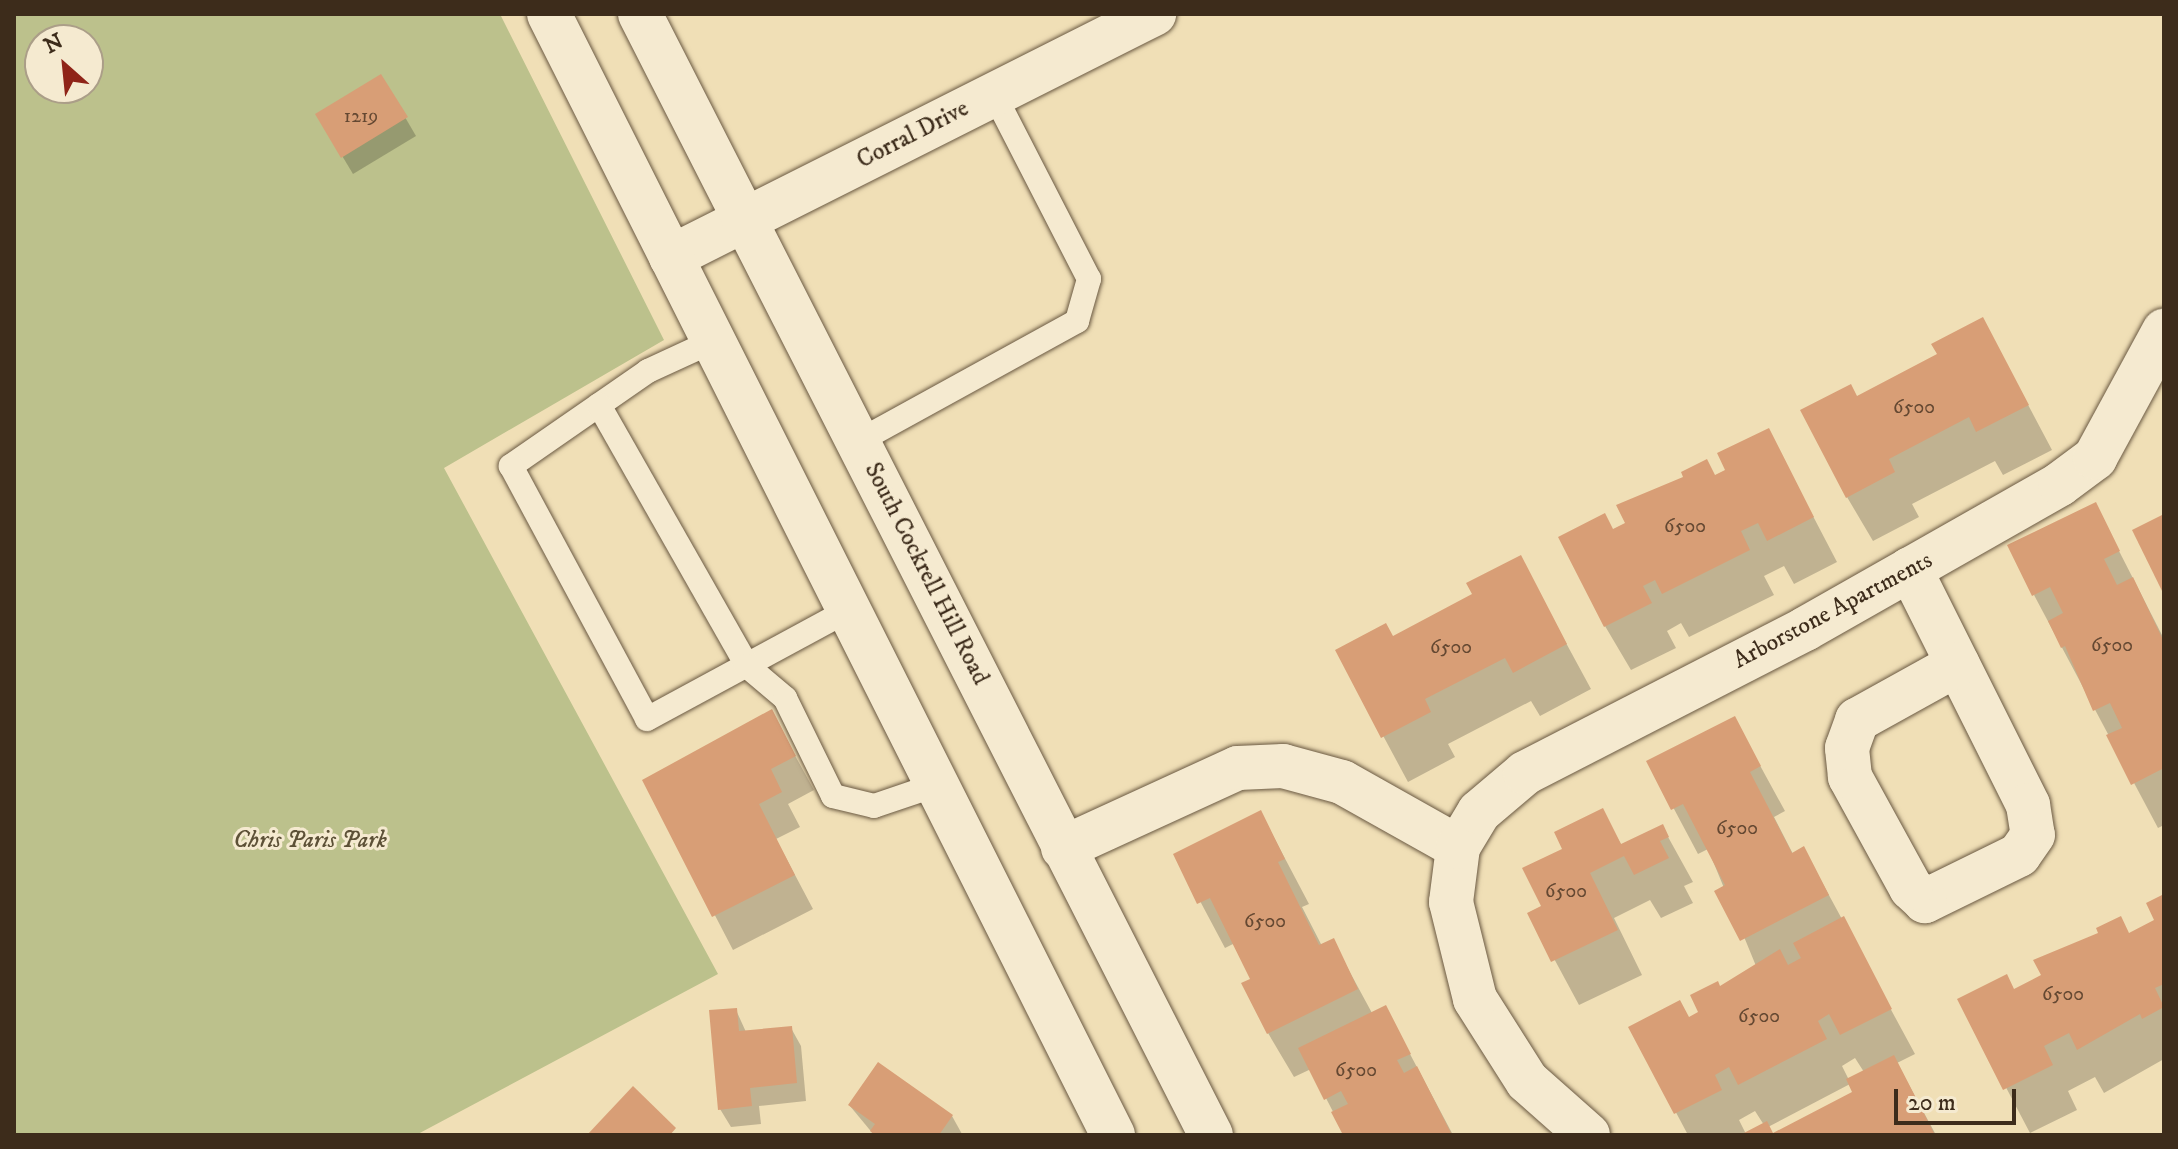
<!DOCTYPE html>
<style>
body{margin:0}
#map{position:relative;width:2178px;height:1149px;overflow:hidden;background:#f0dfb6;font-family:"IM FELL DW Pica",serif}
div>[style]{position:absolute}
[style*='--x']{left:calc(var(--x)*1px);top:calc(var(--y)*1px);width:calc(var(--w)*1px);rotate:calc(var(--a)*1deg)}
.green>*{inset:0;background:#bcc18c}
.shadow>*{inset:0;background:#0003}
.building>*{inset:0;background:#d89e76}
.roads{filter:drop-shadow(0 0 2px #6a5942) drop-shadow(0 0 2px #6a5942)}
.lane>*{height:24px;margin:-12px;padding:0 12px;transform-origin:12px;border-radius:12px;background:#f5ead0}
.street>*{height:44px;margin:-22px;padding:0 22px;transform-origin:22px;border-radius:22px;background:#f5ead0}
.secondary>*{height:44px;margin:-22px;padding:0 22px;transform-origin:22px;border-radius:22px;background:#f5ead0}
span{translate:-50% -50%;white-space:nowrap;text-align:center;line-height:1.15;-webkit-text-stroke:6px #f5ead0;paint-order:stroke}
.number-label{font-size:20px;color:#644832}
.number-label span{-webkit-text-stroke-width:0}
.street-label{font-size:24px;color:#3d2c1b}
.park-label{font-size:24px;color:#5d5137;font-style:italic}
.frame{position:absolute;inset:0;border:16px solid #3d2c1b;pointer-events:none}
.north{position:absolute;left:24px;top:24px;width:80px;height:80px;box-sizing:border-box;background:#f5ead0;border:2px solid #ab9e88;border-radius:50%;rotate:333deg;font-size:22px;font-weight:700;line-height:32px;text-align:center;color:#3d2c1b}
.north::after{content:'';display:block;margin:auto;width:28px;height:36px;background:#8f2418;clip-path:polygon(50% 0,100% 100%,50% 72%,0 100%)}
.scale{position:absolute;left:1894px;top:1089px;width:122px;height:36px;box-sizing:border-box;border:4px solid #3d2c1b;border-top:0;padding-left:10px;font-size:24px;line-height:28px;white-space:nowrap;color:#3d2c1b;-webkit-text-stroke:6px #f5ead0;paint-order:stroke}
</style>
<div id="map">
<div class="green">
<i style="clip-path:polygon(evenodd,14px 14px,500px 14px,664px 340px,444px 468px,718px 974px,416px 1135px,14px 1135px,14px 14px,40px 40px,88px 40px,88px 88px,40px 88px,40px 40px)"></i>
</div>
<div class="shadow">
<i style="clip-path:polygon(381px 76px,416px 136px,353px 174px,317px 114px)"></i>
<i style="clip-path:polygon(1983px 320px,2052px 450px,2003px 475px,1995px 461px,1912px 504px,1919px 517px,1873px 541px,1847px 497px,1857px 398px,1939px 355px)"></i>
<i style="clip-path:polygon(1768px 430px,1837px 562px,1794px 584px,1784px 566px,1764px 576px,1774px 595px,1689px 637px,1681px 623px,1667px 631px,1676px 648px,1631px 670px,1605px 626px,1613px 531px,1728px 471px)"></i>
<i style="clip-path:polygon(2095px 504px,2164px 639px,2164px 825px,2158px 828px,2034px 595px)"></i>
<i style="clip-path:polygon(1520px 558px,1591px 689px,1540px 716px,1531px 701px,1448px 744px,1455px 757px,1408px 782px,1337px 650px,1392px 639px,1475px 595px)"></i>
<i style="clip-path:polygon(771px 712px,814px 790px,788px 804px,800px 827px,776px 839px,813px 909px,733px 950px,645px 781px)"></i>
<i style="clip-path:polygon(evenodd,1734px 718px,1785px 811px,1774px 817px,1793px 854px,1804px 849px,1915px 1054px,1897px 1063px,1936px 1135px,1688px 1135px,1631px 1028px,1689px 1020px,1701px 1013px,1720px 989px,1756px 966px,1708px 849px,1698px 854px,1649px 762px,1734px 718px,1855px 1058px,1864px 1072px,1849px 1080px,1842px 1066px,1855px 1058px,1734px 718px,1850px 1084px,1854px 1093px,1772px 1135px,1768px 1127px,1850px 1084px,1734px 718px,1755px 1111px,1764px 1125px,1746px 1134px,1739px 1120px,1755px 1111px)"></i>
<i style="clip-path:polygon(1602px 811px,1622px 846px,1662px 826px,1693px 882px,1684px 886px,1693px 903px,1661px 918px,1650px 900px,1614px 918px,1642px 975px,1579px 1005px,1530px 914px,1544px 907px,1565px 850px)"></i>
<i style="clip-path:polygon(1261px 813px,1309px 904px,1302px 907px,1322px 946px,1333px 941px,1372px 1013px,1385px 1007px,1453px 1135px,1345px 1135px,1311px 1069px,1294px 1077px,1268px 1033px,1253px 980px,1235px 943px,1225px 948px,1175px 854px)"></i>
<i style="clip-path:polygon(2164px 896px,2164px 1059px,2104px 1093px,2095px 1077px,2068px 1091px,2077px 1110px,2030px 1133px,1960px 1000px,2014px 991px,2129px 935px,2157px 921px)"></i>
<i style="clip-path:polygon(736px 1010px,746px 1032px,791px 1028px,801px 1046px,806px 1101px,759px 1106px,761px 1124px,731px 1127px,720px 1109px)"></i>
<i style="clip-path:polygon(850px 1106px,952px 1116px,962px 1134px,874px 1135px)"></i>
</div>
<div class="building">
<i style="clip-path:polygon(381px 74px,408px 117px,341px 158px,315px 114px)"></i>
<i style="clip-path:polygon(1983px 317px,2029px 405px,1976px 432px,1969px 417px,1889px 459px,1895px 472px,1846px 498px,1800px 410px,1851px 384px,1857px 396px,1937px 354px,1931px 344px)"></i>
<i style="clip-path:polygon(1769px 428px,1814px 517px,1767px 541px,1758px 523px,1741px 531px,1750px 550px,1662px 594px,1655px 580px,1643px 586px,1652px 603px,1604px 627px,1558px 537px,1605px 513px,1613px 529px,1625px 523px,1616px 505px,1683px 477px,1681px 472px,1707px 459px,1715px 475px,1725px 470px,1717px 453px)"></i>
<i style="clip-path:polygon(2096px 502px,2120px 551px,2104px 559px,2117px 585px,2133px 577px,2164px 642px,2164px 768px,2131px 785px,2106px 735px,2122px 728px,2110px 703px,2093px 711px,2065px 646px,2061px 648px,2048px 621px,2063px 613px,2050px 587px,2032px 596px,2007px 545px)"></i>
<i style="clip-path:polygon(2164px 514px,2164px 595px,2132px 530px)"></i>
<i style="clip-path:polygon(1521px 555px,1567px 644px,1513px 673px,1505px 658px,1425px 699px,1431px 712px,1381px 738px,1335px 650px,1386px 623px,1393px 636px,1472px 594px,1466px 583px)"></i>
<i style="clip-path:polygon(772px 709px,796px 756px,771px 769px,782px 792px,759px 804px,795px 875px,712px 917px,642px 780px)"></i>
<i style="clip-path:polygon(1735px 716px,1761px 766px,1750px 772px,1792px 853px,1804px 846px,1829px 895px,1740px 941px,1714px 891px,1725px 885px,1683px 804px,1671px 810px,1646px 761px)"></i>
<i style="clip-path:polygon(1603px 808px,1621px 844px,1663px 824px,1669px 837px,1660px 841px,1669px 858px,1634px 875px,1624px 856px,1590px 873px,1618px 930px,1551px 962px,1527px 913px,1541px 906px,1522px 868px,1562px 849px,1554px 832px)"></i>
<i style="clip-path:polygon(1261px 810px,1285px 859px,1278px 862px,1319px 945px,1334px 938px,1358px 989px,1267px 1034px,1241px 983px,1250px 979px,1210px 898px,1197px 904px,1173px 854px)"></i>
<i style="clip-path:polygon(2164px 894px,2164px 984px,2155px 988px,2164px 1007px,2142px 1019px,2140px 1014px,2077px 1050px,2069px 1033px,2044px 1046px,2053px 1065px,2003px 1090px,1957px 999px,2007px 974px,2014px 989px,2041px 975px,2033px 960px,2098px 933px,2096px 928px,2121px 916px,2129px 933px,2154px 920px,2146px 903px)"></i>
<i style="clip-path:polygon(1844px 916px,1892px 1009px,1840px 1035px,1829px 1014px,1818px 1021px,1827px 1039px,1738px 1085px,1729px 1067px,1715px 1075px,1722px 1090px,1674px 1114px,1628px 1027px,1680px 1000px,1689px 1017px,1698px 1012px,1690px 995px,1718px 981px,1720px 986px,1780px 949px,1788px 965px,1801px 958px,1793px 943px)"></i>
<i style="clip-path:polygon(1386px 1005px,1411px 1054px,1397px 1060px,1404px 1073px,1417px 1066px,1452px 1135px,1343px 1135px,1331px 1112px,1348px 1104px,1341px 1091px,1324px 1100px,1298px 1048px)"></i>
<i style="clip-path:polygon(737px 1008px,739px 1031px,792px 1026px,797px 1083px,750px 1088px,752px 1106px,718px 1110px,709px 1010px)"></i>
<i style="clip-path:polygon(1894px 1055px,1935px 1135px,1740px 1135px,1767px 1121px,1773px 1133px,1852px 1092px,1846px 1079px)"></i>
<i style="clip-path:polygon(878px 1062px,953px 1115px,939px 1135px,875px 1135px,870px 1131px,875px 1124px,848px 1105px)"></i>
<i style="clip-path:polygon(633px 1086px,676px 1128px,670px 1135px,587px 1135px)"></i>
</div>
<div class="roads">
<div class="lane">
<i style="--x:713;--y:341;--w:72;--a:155.2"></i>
<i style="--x:648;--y:371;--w:167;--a:145.3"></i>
<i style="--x:511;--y:466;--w:287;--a:61.7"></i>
<i style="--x:647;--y:719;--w:230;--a:-28.4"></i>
<i style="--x:599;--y:405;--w:300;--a:60.4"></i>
<i style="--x:747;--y:666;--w:50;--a:40.1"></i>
<i style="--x:785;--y:698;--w:109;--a:63.9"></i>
<i style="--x:833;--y:796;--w:42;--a:13.7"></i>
<i style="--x:874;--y:806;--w:65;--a:-18.7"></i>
<i style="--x:859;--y:441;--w:249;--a:-28.8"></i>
<i style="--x:1077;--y:321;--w:44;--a:-74.1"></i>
<i style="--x:1089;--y:279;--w:208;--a:-117.2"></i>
</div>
<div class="street">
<i style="--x:671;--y:257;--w:541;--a:-26.71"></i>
<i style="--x:1910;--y:569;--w:264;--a:63.4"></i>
<i style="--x:2028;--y:805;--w:30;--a:81"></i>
<i style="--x:2033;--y:835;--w:24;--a:125"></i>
<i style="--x:2019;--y:855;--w:105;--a:153.9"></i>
<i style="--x:1925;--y:901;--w:19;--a:-137"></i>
<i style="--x:1911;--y:888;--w:127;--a:-118.8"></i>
<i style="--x:1850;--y:777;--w:29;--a:-96"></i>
<i style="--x:1847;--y:748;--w:30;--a:-70"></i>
<i style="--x:1857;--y:720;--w:115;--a:-29"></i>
<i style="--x:1063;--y:848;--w:192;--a:-24.6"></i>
<i style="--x:1238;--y:768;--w:45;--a:-2.5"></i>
<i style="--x:1283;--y:766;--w:61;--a:15.2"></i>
<i style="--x:1342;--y:782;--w:133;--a:29.3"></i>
<i style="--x:1588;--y:1135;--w:81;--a:-138.5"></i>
<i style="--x:1527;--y:1081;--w:97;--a:-122.4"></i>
<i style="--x:1475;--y:999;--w:100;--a:-103.9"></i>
<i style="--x:1451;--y:902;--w:55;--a:-82.7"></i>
<i style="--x:1458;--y:847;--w:41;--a:-59"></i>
<i style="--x:1479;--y:812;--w:60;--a:-40.3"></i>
<i style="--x:1525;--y:773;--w:315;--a:-27.2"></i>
<i style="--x:1805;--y:629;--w:293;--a:-29.6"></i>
<i style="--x:2060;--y:484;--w:44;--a:-36.6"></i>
<i style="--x:2095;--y:458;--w:145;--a:-61.5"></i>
</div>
<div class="secondary">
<i style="--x:549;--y:14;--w:1255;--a:63.29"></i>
<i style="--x:640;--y:14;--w:1258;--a:63.01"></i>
</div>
</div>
<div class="number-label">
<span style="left:361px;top:116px">1219</span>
<span style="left:1914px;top:407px">6500</span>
<span style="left:1685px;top:526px">6500</span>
<span style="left:2112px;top:645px">6500</span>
<span style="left:1451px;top:647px">6500</span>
<span style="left:1737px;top:828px">6500</span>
<span style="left:1566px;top:891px">6500</span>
<span style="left:1265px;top:921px">6500</span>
<span style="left:2063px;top:994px">6500</span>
<span style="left:1759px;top:1016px">6500</span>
<span style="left:1356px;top:1070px">6500</span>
</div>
<div class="street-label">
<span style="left:913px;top:135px;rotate:-27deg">Corral Drive</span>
<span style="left:926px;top:574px;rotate:63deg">South Cockrell Hill Road</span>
<span style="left:1833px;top:611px;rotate:-28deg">Arborstone Apartments</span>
</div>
<div class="park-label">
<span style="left:310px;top:841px">Chris Paris Park</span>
</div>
<div class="frame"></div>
<div class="north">N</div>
<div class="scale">20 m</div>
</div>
